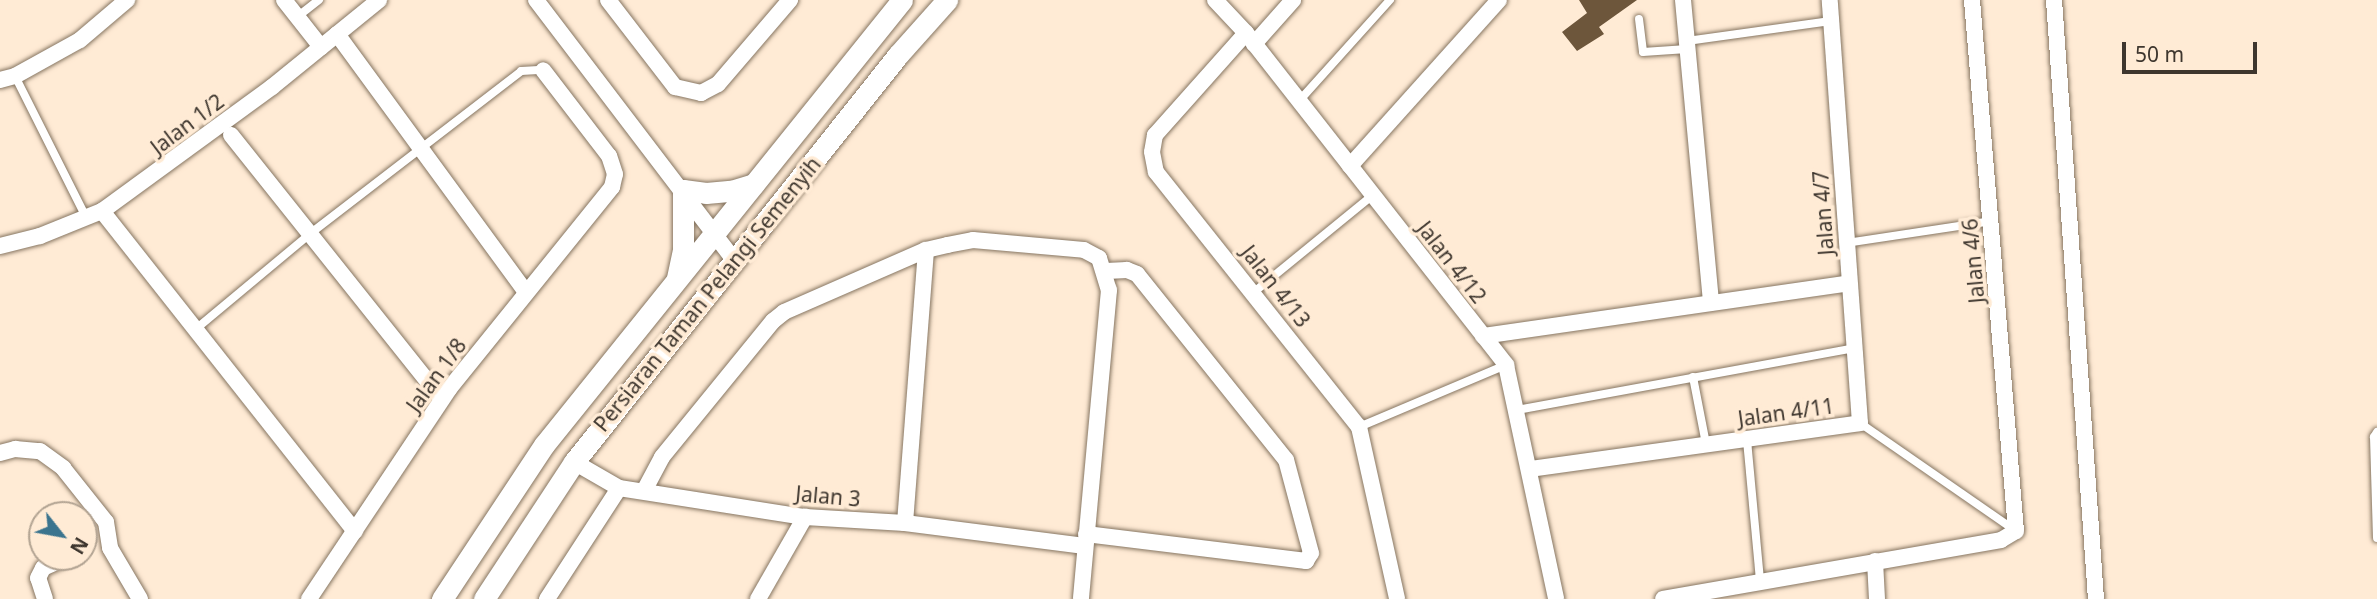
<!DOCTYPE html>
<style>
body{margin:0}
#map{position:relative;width:2377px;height:599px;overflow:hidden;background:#ffebd5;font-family:"Noto Sans",sans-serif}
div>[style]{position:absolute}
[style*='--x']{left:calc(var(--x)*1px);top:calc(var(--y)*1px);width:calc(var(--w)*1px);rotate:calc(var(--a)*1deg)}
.building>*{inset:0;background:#6d563b}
.roads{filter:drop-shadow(0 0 2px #867561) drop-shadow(0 0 2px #867561)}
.service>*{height:8px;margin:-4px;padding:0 4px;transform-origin:4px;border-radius:4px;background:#fff}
.minor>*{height:16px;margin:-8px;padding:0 8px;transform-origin:8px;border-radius:8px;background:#fff}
.tertiary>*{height:21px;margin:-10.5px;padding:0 10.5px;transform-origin:10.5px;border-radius:10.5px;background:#fff}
span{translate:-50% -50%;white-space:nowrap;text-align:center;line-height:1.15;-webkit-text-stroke:7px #ffebd5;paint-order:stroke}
.street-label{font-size:21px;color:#3e362e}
.north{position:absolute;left:28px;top:501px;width:70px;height:70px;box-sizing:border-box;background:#ffebd5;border:2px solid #b2a392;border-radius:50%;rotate:121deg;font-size:19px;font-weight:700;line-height:28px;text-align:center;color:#3e362e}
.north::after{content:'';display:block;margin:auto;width:24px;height:32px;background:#3b748e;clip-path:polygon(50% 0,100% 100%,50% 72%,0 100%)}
.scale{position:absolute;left:2122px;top:42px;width:135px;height:32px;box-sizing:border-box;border:4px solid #3e362e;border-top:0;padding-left:9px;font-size:21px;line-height:24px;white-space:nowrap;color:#3e362e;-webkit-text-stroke:5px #ffebd5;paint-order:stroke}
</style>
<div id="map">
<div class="building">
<i style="clip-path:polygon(1579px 0,1637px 0,1599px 27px,1604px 34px,1577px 51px,1562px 32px,1587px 13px)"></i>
</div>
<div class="roads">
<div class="service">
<i style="--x:297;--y:17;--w:28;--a:-38"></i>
<i style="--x:1639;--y:19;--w:33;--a:83"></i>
<i style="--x:1643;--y:52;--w:44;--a:-3.9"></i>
<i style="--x:1687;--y:41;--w:145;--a:-7.9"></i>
<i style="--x:15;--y:76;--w:158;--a:63.3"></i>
<i style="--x:1299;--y:101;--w:136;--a:-48"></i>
<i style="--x:1846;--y:243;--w:147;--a:-8.6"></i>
<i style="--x:1254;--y:292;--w:154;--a:-39.2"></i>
<i style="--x:197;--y:328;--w:148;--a:-39.8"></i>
<i style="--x:311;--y:233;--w:265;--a:-37.6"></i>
<i style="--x:521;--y:71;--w:22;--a:-3"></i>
<i style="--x:1693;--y:377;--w:68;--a:79"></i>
<i style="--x:1517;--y:410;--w:343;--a:-10.4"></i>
<i style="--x:1860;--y:423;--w:190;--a:34.7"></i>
<i style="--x:1359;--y:427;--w:160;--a:-22.9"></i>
<i style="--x:2377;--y:432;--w:6;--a:121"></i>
<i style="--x:2374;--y:437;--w:101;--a:88.3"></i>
<i style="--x:1747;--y:440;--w:142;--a:84.7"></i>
</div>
<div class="minor">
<i style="--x:284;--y:0;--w:60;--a:51.8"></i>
<i style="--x:536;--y:0;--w:327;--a:52.7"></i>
<i style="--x:608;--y:0;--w:110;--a:52.4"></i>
<i style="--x:675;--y:87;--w:27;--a:13"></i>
<i style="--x:701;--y:93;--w:19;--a:-28"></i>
<i style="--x:718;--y:84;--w:111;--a:-49.4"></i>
<i style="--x:1215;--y:0;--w:45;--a:46.8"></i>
<i style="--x:1246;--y:33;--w:422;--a:51.9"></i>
<i style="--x:1506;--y:365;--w:239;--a:77.9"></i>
<i style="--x:1683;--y:0;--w:304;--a:84.7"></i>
<i style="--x:2054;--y:0;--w:600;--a:85.99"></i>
<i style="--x:1246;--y:33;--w:137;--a:131.7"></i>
<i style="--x:1155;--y:135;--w:17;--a:100"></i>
<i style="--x:1152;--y:152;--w:20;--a:79"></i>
<i style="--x:1156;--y:172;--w:326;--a:51.5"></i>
<i style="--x:1359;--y:427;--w:176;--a:77.5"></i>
<i style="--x:337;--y:34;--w:318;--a:53.8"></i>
<i style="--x:1254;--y:44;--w:59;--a:-48.4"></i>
<i style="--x:0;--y:80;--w:16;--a:-15"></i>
<i style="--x:15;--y:76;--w:74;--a:-29"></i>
<i style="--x:80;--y:40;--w:62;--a:-40.4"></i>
<i style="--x:231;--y:135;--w:338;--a:51.4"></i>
<i style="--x:1350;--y:166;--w:223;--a:-48.1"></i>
<i style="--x:102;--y:211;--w:408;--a:51.7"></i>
<i style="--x:0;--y:246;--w:41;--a:-14"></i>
<i style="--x:40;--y:236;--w:67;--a:-22"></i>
<i style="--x:102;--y:211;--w:210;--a:-36.1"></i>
<i style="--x:272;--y:87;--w:138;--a:-39.1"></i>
<i style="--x:1483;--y:336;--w:370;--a:-8.2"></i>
<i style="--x:0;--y:453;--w:16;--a:-15"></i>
<i style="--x:15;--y:449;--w:25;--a:5"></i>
<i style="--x:40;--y:451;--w:29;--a:36"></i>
<i style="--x:63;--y:468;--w:69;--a:51.5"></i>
<i style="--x:106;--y:522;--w:26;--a:81"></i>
<i style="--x:110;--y:548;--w:59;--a:59.5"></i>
<i style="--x:574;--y:462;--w:52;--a:30"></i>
<i style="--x:619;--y:488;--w:188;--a:8.9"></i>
<i style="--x:805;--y:517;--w:100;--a:3.4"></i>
<i style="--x:905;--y:523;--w:181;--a:7.3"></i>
<i style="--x:1530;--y:469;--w:333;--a:-7.9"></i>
<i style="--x:1860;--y:423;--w:424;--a:-94.1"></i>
<i style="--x:644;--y:491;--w:38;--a:-62"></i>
<i style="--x:662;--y:457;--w:176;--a:-50.8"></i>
<i style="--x:773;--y:321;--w:14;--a:-39"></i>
<i style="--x:784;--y:312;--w:155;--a:-23.6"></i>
<i style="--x:926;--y:250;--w:22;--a:-13"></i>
<i style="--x:947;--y:245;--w:26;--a:-11"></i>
<i style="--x:973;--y:240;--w:111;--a:5.1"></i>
<i style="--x:1084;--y:250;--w:17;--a:28"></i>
<i style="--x:1099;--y:258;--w:34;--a:73"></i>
<i style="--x:1109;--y:290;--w:310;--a:95.2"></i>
<i style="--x:905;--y:523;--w:274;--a:-85.6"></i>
<i style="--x:1086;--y:534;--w:222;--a:7"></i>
<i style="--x:1306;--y:561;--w:9;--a:-58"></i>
<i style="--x:1311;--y:553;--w:96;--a:-105"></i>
<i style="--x:1286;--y:460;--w:238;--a:-128.7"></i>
<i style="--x:1137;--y:274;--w:11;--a:-158"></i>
<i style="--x:1127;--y:270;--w:21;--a:177"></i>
<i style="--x:1875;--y:561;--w:38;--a:87"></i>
<i style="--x:45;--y:599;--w:22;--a:-108"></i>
<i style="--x:38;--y:578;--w:11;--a:-63"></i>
<i style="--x:43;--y:568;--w:27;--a:-24"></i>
<i style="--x:309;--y:599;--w:252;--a:-56.3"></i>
<i style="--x:449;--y:389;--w:260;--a:-51.1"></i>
<i style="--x:612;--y:187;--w:13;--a:-77"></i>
<i style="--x:615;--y:174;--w:19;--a:-108"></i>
<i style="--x:609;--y:156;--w:108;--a:-127.5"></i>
<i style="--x:547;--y:599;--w:132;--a:-57"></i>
<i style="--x:758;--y:599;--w:95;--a:-60.2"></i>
<i style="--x:1663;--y:599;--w:343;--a:-9.9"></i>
<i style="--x:2001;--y:540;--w:17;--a:-31"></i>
<i style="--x:2016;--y:531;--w:533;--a:-94.74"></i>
</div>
<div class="tertiary">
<i style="--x:677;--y:278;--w:30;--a:-78"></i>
<i style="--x:683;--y:249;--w:59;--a:-90"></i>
<i style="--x:683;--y:190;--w:23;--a:7"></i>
<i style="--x:706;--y:193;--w:25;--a:-5"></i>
<i style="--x:731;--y:191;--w:24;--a:-17"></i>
<i style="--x:442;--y:599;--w:185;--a:-56.5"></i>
<i style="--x:544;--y:445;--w:571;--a:-51.18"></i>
<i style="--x:484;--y:599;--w:164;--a:-56.7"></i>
<i style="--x:574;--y:462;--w:520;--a:-51.48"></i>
<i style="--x:898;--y:55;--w:74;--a:-48.3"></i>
</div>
</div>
<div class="street-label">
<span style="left:187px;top:124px;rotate:-37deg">Jalan 1/2</span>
<span style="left:1823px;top:213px;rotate:-94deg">Jalan 4/7</span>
<span style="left:1973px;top:261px;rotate:-95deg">Jalan 4/6</span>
<span style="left:1452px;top:262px;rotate:52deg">Jalan 4/12</span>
<span style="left:1276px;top:286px;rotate:52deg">Jalan 4/13</span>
<span style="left:707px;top:294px;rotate:-51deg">Persiaran Taman Pelangi Semenyih</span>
<span style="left:436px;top:375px;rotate:-54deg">Jalan 1/8</span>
<span style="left:1786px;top:412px;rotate:-8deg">Jalan 4/11</span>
<span style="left:828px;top:496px;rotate:5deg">Jalan 3</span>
</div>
<div class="north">N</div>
<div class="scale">50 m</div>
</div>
